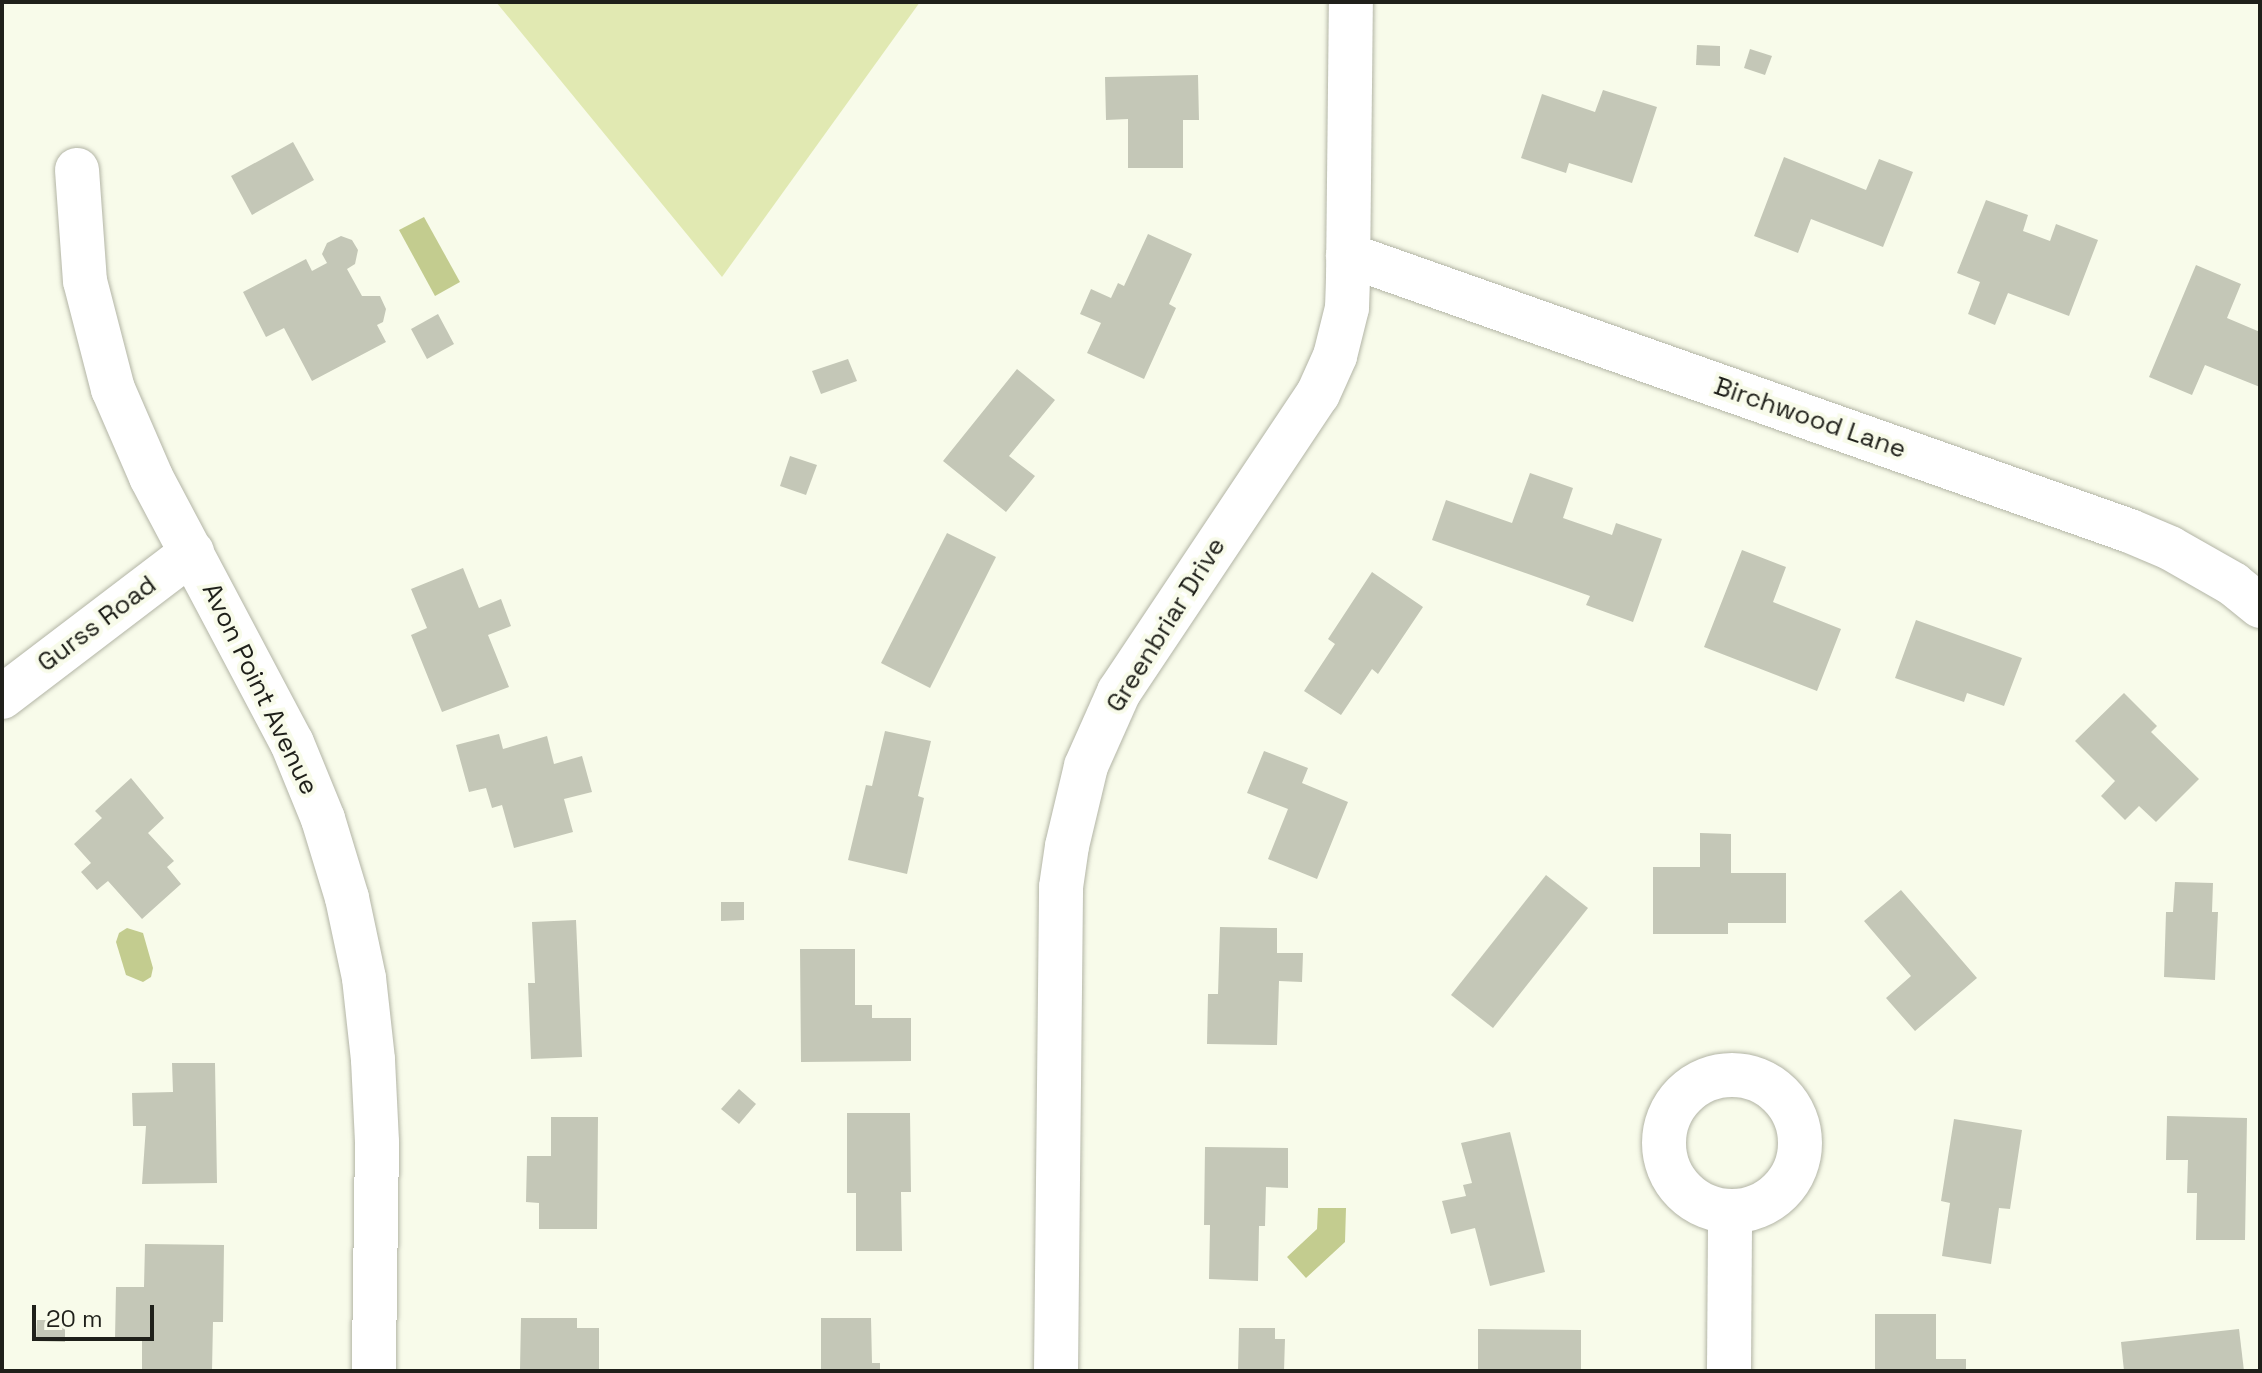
<!DOCTYPE html>
<style>
body{margin:0}
#map{position:relative;width:2262px;height:1373px;overflow:hidden;background:#f8fbea;font-family:"Space Grotesk",sans-serif}
div>[style]{position:absolute}
[style*='--x']{left:calc(var(--x)*1px);top:calc(var(--y)*1px);width:calc(var(--w)*1px);rotate:calc(var(--a)*1deg)}
.green>*{inset:0;background:#e1e9b2}
.water>*{inset:0;background:#c3cc8f}
.building>*{inset:0;background:#c4c7b7}
.roads{filter:drop-shadow(0 0 2px #b3b5a6) drop-shadow(0 0 2px #b3b5a6)}
.minor>*{height:44px;margin:-22px;padding:0 22px;transform-origin:22px;border-radius:22px;background:#fff}
.minor>.ring{margin:-22px;padding:0;box-sizing:content-box;background:none;border:44px solid #fff;border-radius:50%}
span{translate:-50% -50%;white-space:nowrap;text-align:center;line-height:1.15;-webkit-text-stroke:8px #f8fbea;paint-order:stroke}
.street-label{font-size:26px;color:#1f201a}
.frame{position:absolute;inset:0;border:4px solid #1f201a;pointer-events:none}
.scale{position:absolute;left:32px;top:1305px;width:122px;height:36px;box-sizing:border-box;border:4px solid #1f201a;border-top:0;padding-left:10px;font-size:24px;line-height:28px;white-space:nowrap;color:#1f201a;-webkit-text-stroke:6px #f8fbea;paint-order:stroke}
</style>
<div id="map">
<div class="green">
<i style="clip-path:polygon(496px 2px,920px 2px,722px 277px)"></i>
</div>
<div class="water">
<i style="clip-path:polygon(424px 217px,460px 282px,435px 296px,399px 230px)"></i>
<i style="clip-path:polygon(127px 928px,143px 933px,153px 968px,151px 977px,143px 982px,126px 975px,116px 942px,119px 933px)"></i>
<i style="clip-path:polygon(1318px 1208px,1346px 1208px,1345px 1242px,1306px 1278px,1287px 1257px,1317px 1229px)"></i>
</div>
<div class="building">
<i style="clip-path:polygon(1697px 45px,1720px 46px,1720px 66px,1696px 65px)"></i>
<i style="clip-path:polygon(1750px 49px,1772px 56px,1765px 75px,1744px 68px)"></i>
<i style="clip-path:polygon(1198px 75px,1199px 120px,1183px 120px,1183px 168px,1128px 168px,1128px 119px,1106px 120px,1105px 77px)"></i>
<i style="clip-path:polygon(1603px 90px,1657px 107px,1632px 183px,1569px 163px,1566px 173px,1521px 158px,1542px 94px,1595px 112px)"></i>
<i style="clip-path:polygon(293px 142px,314px 180px,252px 215px,231px 176px)"></i>
<i style="clip-path:polygon(1784px 157px,1866px 190px,1879px 159px,1913px 172px,1883px 247px,1811px 219px,1798px 253px,1754px 236px)"></i>
<i style="clip-path:polygon(1986px 200px,2028px 215px,2023px 231px,2050px 241px,2056px 224px,2098px 240px,2069px 316px,2008px 293px,1995px 325px,1968px 314px,1980px 282px,1957px 273px)"></i>
<i style="clip-path:polygon(1148px 234px,1192px 254px,1169px 304px,1176px 308px,1144px 379px,1087px 353px,1101px 323px,1080px 314px,1091px 289px,1111px 298px,1118px 283px,1124px 286px)"></i>
<i style="clip-path:polygon(341px 236px,352px 240px,358px 250px,355px 264px,347px 269px,362px 296px,380px 296px,386px 309px,383px 322px,377px 325px,386px 342px,312px 381px,284px 328px,266px 337px,243px 292px,306px 259px,312px 271px,327px 263px,322px 254px,327px 243px)"></i>
<i style="clip-path:polygon(2196px 265px,2241px 284px,2227px 318px,2260px 332px,2260px 387px,2205px 365px,2192px 395px,2149px 377px)"></i>
<i style="clip-path:polygon(438px 314px,454px 344px,427px 359px,411px 329px)"></i>
<i style="clip-path:polygon(848px 359px,857px 381px,821px 394px,812px 371px)"></i>
<i style="clip-path:polygon(1017px 369px,1055px 400px,1009px 456px,1035px 476px,1006px 512px,943px 461px)"></i>
<i style="clip-path:polygon(790px 456px,817px 465px,806px 495px,780px 486px)"></i>
<i style="clip-path:polygon(1530px 473px,1573px 488px,1563px 518px,1612px 535px,1616px 523px,1662px 539px,1633px 622px,1586px 605px,1590px 596px,1432px 540px,1446px 500px,1512px 523px)"></i>
<i style="clip-path:polygon(947px 533px,996px 557px,930px 688px,881px 663px)"></i>
<i style="clip-path:polygon(1742px 550px,1786px 567px,1773px 602px,1841px 629px,1817px 691px,1704px 647px)"></i>
<i style="clip-path:polygon(463px 568px,479px 608px,501px 599px,511px 626px,488px 635px,509px 687px,442px 712px,411px 635px,427px 628px,411px 589px)"></i>
<i style="clip-path:polygon(1372px 572px,1423px 607px,1378px 674px,1372px 669px,1341px 715px,1304px 691px,1335px 644px,1328px 639px)"></i>
<i style="clip-path:polygon(1916px 620px,2022px 658px,2004px 706px,1967px 693px,1964px 702px,1895px 678px)"></i>
<i style="clip-path:polygon(2124px 693px,2157px 726px,2151px 732px,2199px 779px,2156px 822px,2139px 806px,2125px 820px,2101px 796px,2115px 781px,2075px 741px)"></i>
<i style="clip-path:polygon(885px 731px,931px 741px,918px 796px,924px 798px,907px 874px,848px 860px,866px 785px,872px 786px)"></i>
<i style="clip-path:polygon(499px 734px,503px 749px,547px 736px,554px 764px,582px 756px,592px 792px,564px 799px,573px 832px,514px 848px,502px 805px,492px 808px,486px 788px,469px 792px,456px 745px)"></i>
<i style="clip-path:polygon(1264px 751px,1308px 768px,1302px 783px,1348px 802px,1317px 879px,1268px 859px,1288px 809px,1247px 793px)"></i>
<i style="clip-path:polygon(131px 778px,164px 818px,148px 833px,174px 861px,167px 867px,181px 884px,142px 919px,108px 881px,97px 890px,81px 872px,91px 863px,74px 844px,102px 818px,95px 811px)"></i>
<i style="clip-path:polygon(1700px 833px,1731px 834px,1731px 873px,1786px 873px,1786px 923px,1728px 923px,1728px 934px,1653px 934px,1653px 867px,1700px 867px)"></i>
<i style="clip-path:polygon(1546px 875px,1588px 908px,1493px 1028px,1451px 995px)"></i>
<i style="clip-path:polygon(2175px 882px,2213px 883px,2212px 912px,2218px 912px,2215px 980px,2164px 977px,2166px 912px,2173px 912px)"></i>
<i style="clip-path:polygon(1901px 890px,1977px 978px,1915px 1031px,1886px 998px,1911px 976px,1864px 921px)"></i>
<i style="clip-path:polygon(721px 902px,744px 902px,744px 920px,721px 921px)"></i>
<i style="clip-path:polygon(576px 920px,582px 1057px,531px 1059px,528px 983px,535px 983px,532px 922px)"></i>
<i style="clip-path:polygon(1220px 927px,1277px 928px,1277px 953px,1303px 953px,1302px 982px,1279px 981px,1277px 1045px,1207px 1044px,1208px 994px,1218px 994px)"></i>
<i style="clip-path:polygon(800px 949px,855px 949px,855px 1005px,872px 1005px,872px 1018px,911px 1018px,911px 1061px,801px 1062px)"></i>
<i style="clip-path:polygon(172px 1063px,215px 1063px,217px 1183px,142px 1184px,146px 1126px,133px 1126px,132px 1093px,173px 1092px)"></i>
<i style="clip-path:polygon(739px 1089px,756px 1104px,739px 1124px,721px 1109px)"></i>
<i style="clip-path:polygon(847px 1113px,910px 1113px,911px 1192px,901px 1192px,902px 1251px,856px 1251px,856px 1193px,847px 1193px)"></i>
<i style="clip-path:polygon(2167px 1116px,2247px 1118px,2245px 1240px,2196px 1240px,2197px 1193px,2187px 1193px,2188px 1160px,2166px 1160px)"></i>
<i style="clip-path:polygon(551px 1117px,598px 1117px,597px 1229px,539px 1229px,539px 1203px,526px 1202px,527px 1156px,551px 1156px)"></i>
<i style="clip-path:polygon(1954px 1119px,2022px 1130px,2010px 1209px,1999px 1208px,1991px 1264px,1942px 1256px,1950px 1203px,1941px 1201px)"></i>
<i style="clip-path:polygon(1510px 1132px,1545px 1272px,1490px 1286px,1475px 1228px,1451px 1234px,1442px 1201px,1466px 1196px,1463px 1185px,1472px 1183px,1461px 1143px)"></i>
<i style="clip-path:polygon(1205px 1147px,1288px 1148px,1288px 1188px,1266px 1187px,1265px 1226px,1259px 1226px,1258px 1281px,1209px 1279px,1210px 1225px,1204px 1225px)"></i>
<i style="clip-path:polygon(145px 1244px,224px 1245px,223px 1322px,213px 1322px,212px 1371px,142px 1371px,142px 1339px,115px 1339px,116px 1287px,144px 1287px)"></i>
<i style="clip-path:polygon(1875px 1314px,1936px 1314px,1936px 1359px,1966px 1359px,1966px 1371px,1875px 1371px)"></i>
<i style="clip-path:polygon(521px 1318px,577px 1318px,577px 1328px,599px 1328px,599px 1371px,520px 1369px)"></i>
<i style="clip-path:polygon(821px 1318px,871px 1318px,872px 1363px,880px 1363px,880px 1371px,821px 1371px)"></i>
<i style="clip-path:polygon(37px 1320px,65px 1320px,65px 1342px,36px 1341px)"></i>
<i style="clip-path:polygon(1239px 1328px,1275px 1328px,1275px 1339px,1285px 1339px,1284px 1371px,1238px 1371px)"></i>
<i style="clip-path:polygon(1478px 1329px,1581px 1330px,1581px 1371px,1478px 1371px)"></i>
<i style="clip-path:polygon(2239px 1329px,2244px 1371px,2124px 1371px,2121px 1342px)"></i>
</div>
<div class="roads">
<div class="minor">
<i style="--x:77;--y:170;--w:111;--a:85.9"></i>
<i style="--x:85;--y:281;--w:112;--a:75.5"></i>
<i style="--x:113;--y:389;--w:96;--a:66.6"></i>
<i style="--x:151;--y:477;--w:301;--a:62.1"></i>
<i style="--x:292;--y:743;--w:82;--a:67.8"></i>
<i style="--x:323;--y:819;--w:83;--a:73.1"></i>
<i style="--x:347;--y:898;--w:82;--a:78"></i>
<i style="--x:364;--y:978;--w:82;--a:83.7"></i>
<i style="--x:373;--y:1060;--w:82;--a:87.2"></i>
<i style="--x:377;--y:1142;--w:229;--a:90.8"></i>
<i style="--x:1348;--y:255;--w:829;--a:19.44"></i>
<i style="--x:2130;--y:531;--w:43;--a:23"></i>
<i style="--x:2170;--y:548;--w:73;--a:29.7"></i>
<i style="--x:2233;--y:584;--w:35;--a:39"></i>
<i style="--x:2;--y:697;--w:239;--a:-37.3"></i>
<i class="ring" style="left:1664px;top:1075px;width:92px;height:92px"></i>
<i style="--x:1056;--y:1371;--w:484;--a:-89.4"></i>
<i style="--x:1061;--y:887;--w:41;--a:-81.7"></i>
<i style="--x:1067;--y:846;--w:82;--a:-76.6"></i>
<i style="--x:1086;--y:766;--w:81;--a:-66"></i>
<i style="--x:1119;--y:692;--w:358;--a:-56.3"></i>
<i style="--x:1318;--y:394;--w:42;--a:-65.9"></i>
<i style="--x:1335;--y:356;--w:49;--a:-76"></i>
<i style="--x:1347;--y:308;--w:31;--a:-88"></i>
<i style="--x:1348;--y:277;--w:275;--a:-89.4"></i>
<i style="--x:1729;--y:1371;--w:160;--a:-89.6"></i>
</div>
</div>
<div class="street-label">
<span style="left:1810px;top:418px;rotate:19deg">Birchwood Lane</span>
<span style="left:97px;top:624px;rotate:-37deg">Gurss Road</span>
<span style="left:1166px;top:625px;rotate:-58deg">Greenbriar Drive</span>
<span style="left:260px;top:689px;rotate:64deg">Avon Point Avenue</span>
</div>
<div class="frame"></div>
<div class="scale">20 m</div>
</div>
